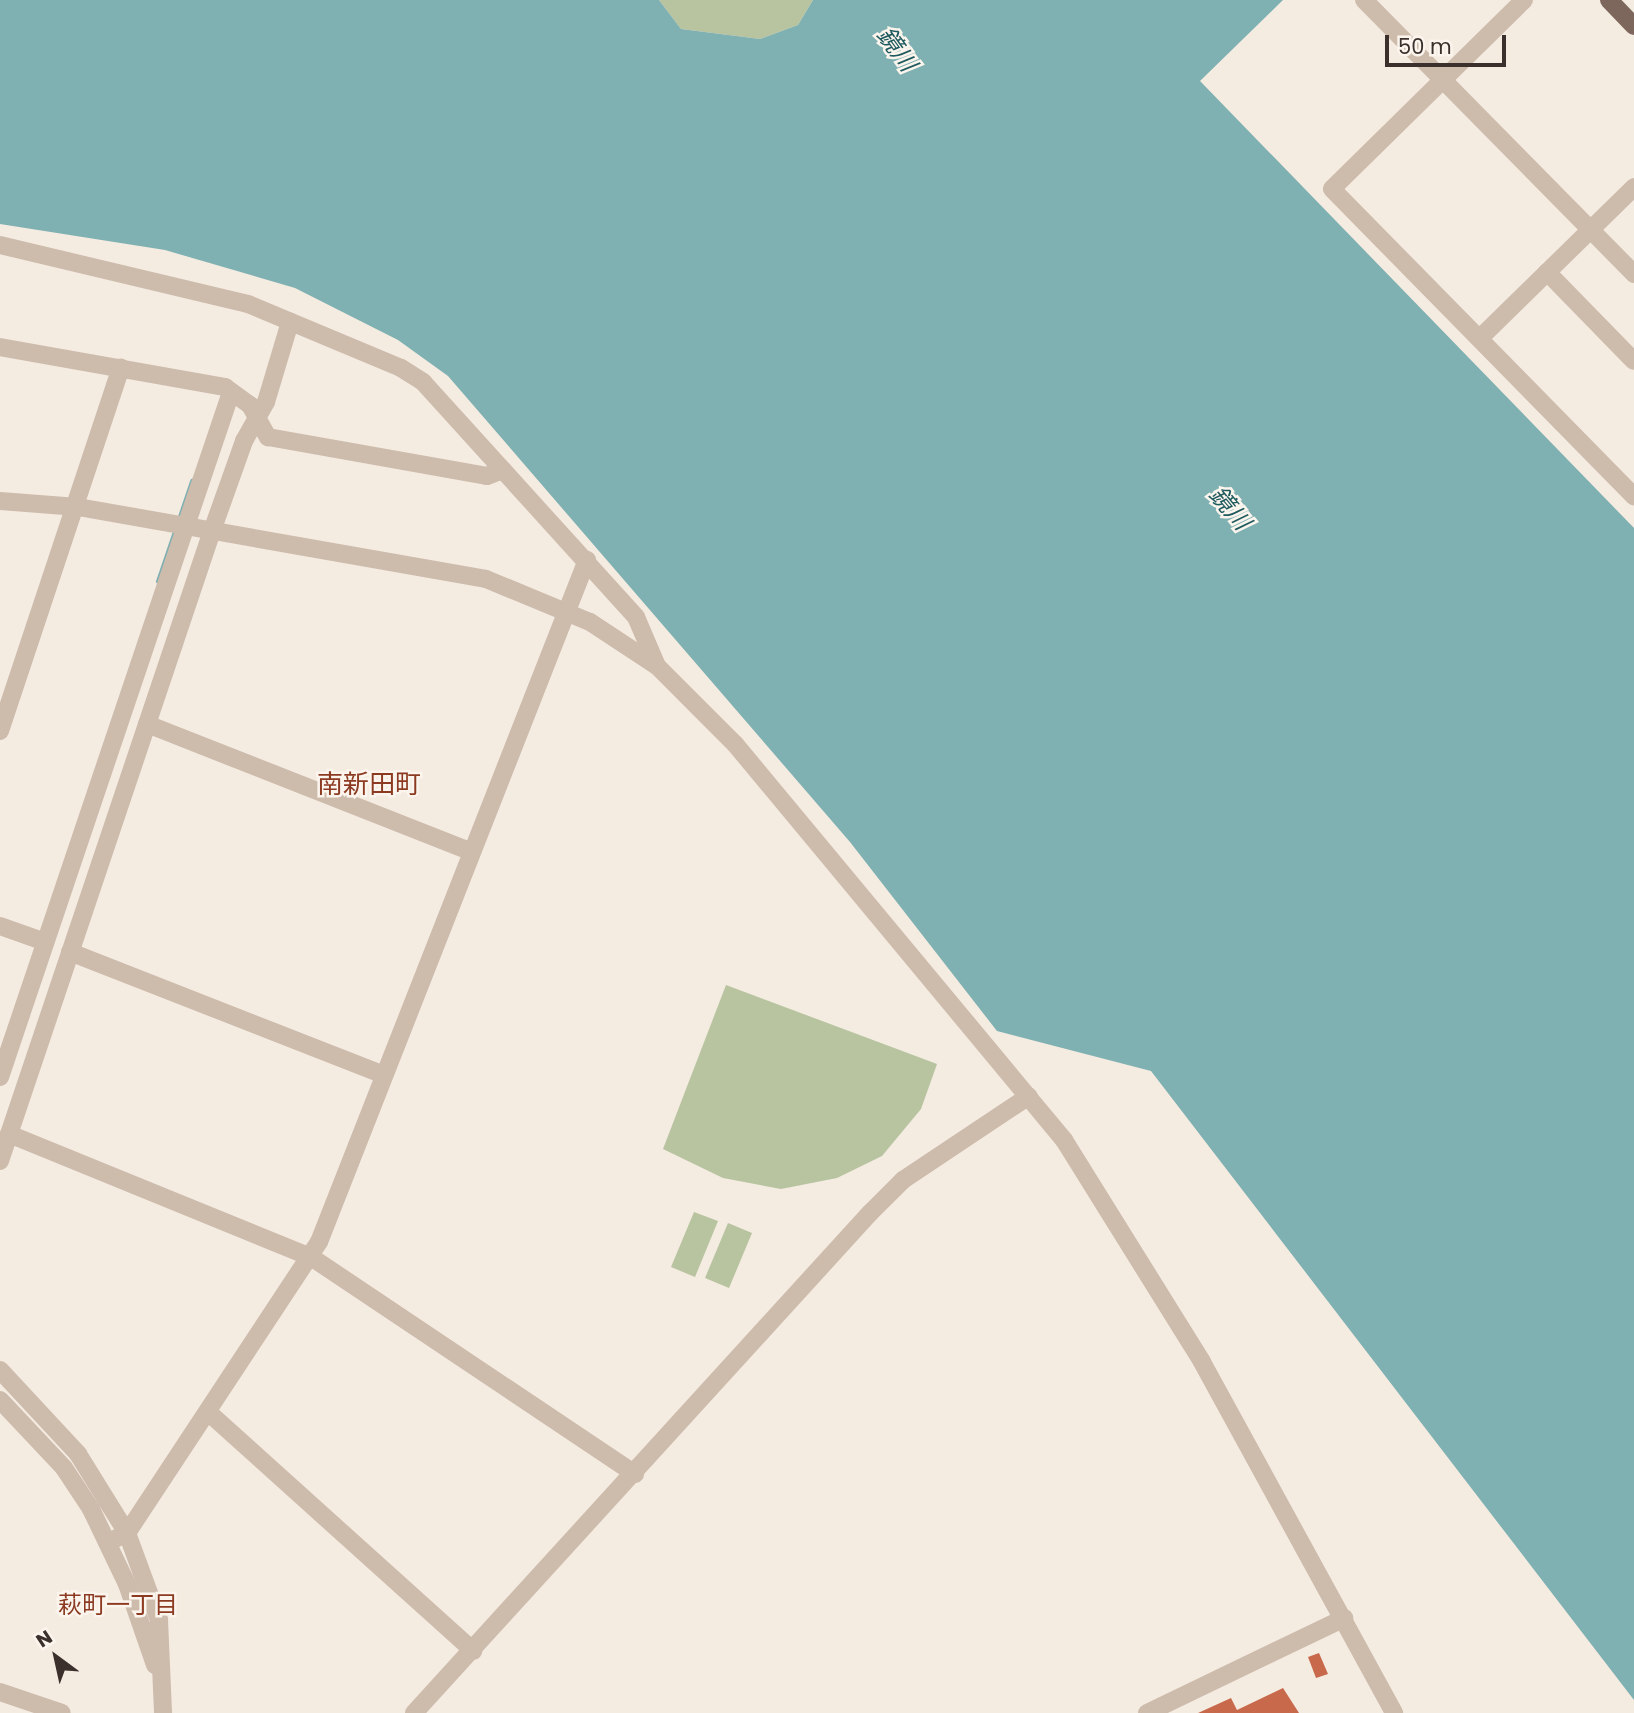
<!DOCTYPE html>
<meta charset="utf-8">
<style>
body{margin:0}
#map{position:relative;width:1634px;height:1713px;overflow:hidden;background:#f4ebe1;font-family:Poppins,"Noto Sans JP",sans-serif}
div>[style]{position:absolute}
[style*='--x']{left:calc(var(--x)*1px);top:calc(var(--y)*1px);width:calc(var(--w)*1px);rotate:calc(var(--a)*1deg)}
.green>*{inset:0;background:#b8c4a0}
.water>*{inset:0;background:#7fb0b2}
.stream>*{height:5px;margin:-2.5px;padding:0 2.5px;transform-origin:2.5px;border-radius:2.5px;background:#7fb0b2}
.building>*{inset:0;background:#c8694b}
.minor>*{height:18px;margin:-9px;padding:0 9px;transform-origin:9px;border-radius:9px;background:#cdbbac}
.major>*{height:18px;margin:-9px;padding:0 9px;transform-origin:9px;border-radius:9px;background:#7d675c}
span{translate:-50% -50%;white-space:nowrap;text-align:center;line-height:1.15;-webkit-text-stroke:5px #fbf5ee;paint-order:stroke}
.water-label{font-size:24px;color:#1f5a5e;font-style:italic}
.neighbourhood-label{font-size:24px;color:#8c3b22}
.quarter-label{font-size:26px;color:#8c3b22}
.north{position:absolute;left:21px;top:1622px;width:70px;height:70px;-webkit-text-stroke:5px #fbf5ee;paint-order:stroke;rotate:327deg;font-size:19px;font-weight:700;line-height:28px;text-align:center;color:#3b302b}
.north::after{content:'';display:block;margin:auto;width:24px;height:32px;background:#3b302b;clip-path:polygon(50% 0,100% 100%,50% 72%,0 100%)}
.scale{position:absolute;left:1385px;top:35px;width:121px;height:32px;box-sizing:border-box;border:4px solid #3b302b;border-top:0;padding-left:9px;font-size:21px;line-height:24px;white-space:nowrap;color:#3b302b;-webkit-text-stroke:5px #fbf5ee;paint-order:stroke}
</style>
<div id="map">
<div class="green">
<i style="clip-path:polygon(659px 0,813px 0,798px 25px,760px 39px,681px 29px)"></i>
<i style="clip-path:polygon(726px 985px,937px 1064px,921px 1109px,882px 1156px,837px 1178px,781px 1189px,723px 1178px,663px 1149px)"></i>
<i style="clip-path:polygon(694px 1212px,718px 1221px,695px 1277px,671px 1267px)"></i>
<i style="clip-path:polygon(728px 1223px,752px 1233px,729px 1288px,705px 1278px)"></i>
</div>
<div class="water">
<i style="clip-path:polygon(0 0,659px 0,681px 29px,760px 39px,798px 25px,813px 0,1283px 0,1200px 81px,1634px 528px,1634px 1700px,1151px 1071px,997px 1031px,850px 842px,448px 376px,398px 340px,295px 288px,165px 250px,0 224px)"></i>
</div>
<div class="stream">
<i style="--x:158;--y:581;--w:106;--a:-71.2"></i>
</div>
<div class="building">
<i style="clip-path:polygon(1319px 1653px,1328px 1674px,1316px 1678px,1308px 1657px)"></i>
<i style="clip-path:polygon(1283px 1688px,1299px 1713px,1198px 1713px,1231px 1698px,1237px 1710px)"></i>
</div>
<div class="minor">
<i style="--x:1364;--y:0;--w:385;--a:45.4"></i>
<i style="--x:1524;--y:0;--w:269;--a:135.5"></i>
<i style="--x:1332;--y:189;--w:431;--a:45.5"></i>
<i style="--x:0;--y:245;--w:255;--a:13.4"></i>
<i style="--x:248;--y:304;--w:166;--a:22.7"></i>
<i style="--x:401;--y:368;--w:26;--a:32"></i>
<i style="--x:423;--y:382;--w:317;--a:47.8"></i>
<i style="--x:636;--y:617;--w:53;--a:66.8"></i>
<i style="--x:1547;--y:272;--w:124;--a:45.7"></i>
<i style="--x:1480;--y:338;--w:216;--a:-44.4"></i>
<i style="--x:0;--y:347;--w:229;--a:10.1"></i>
<i style="--x:225;--y:387;--w:31;--a:36"></i>
<i style="--x:250;--y:405;--w:37;--a:61"></i>
<i style="--x:268;--y:437;--w:222;--a:10.1"></i>
<i style="--x:487;--y:476;--w:17;--a:-21"></i>
<i style="--x:0;--y:501;--w:78;--a:4.4"></i>
<i style="--x:78;--y:507;--w:414;--a:10"></i>
<i style="--x:486;--y:579;--w:113;--a:22.5"></i>
<i style="--x:590;--y:622;--w:80;--a:33.3"></i>
<i style="--x:657;--y:666;--w:110;--a:45"></i>
<i style="--x:735;--y:744;--w:515;--a:50.28"></i>
<i style="--x:1064;--y:1140;--w:261;--a:58.1"></i>
<i style="--x:1202;--y:1362;--w:400;--a:61.3"></i>
<i style="--x:147;--y:724;--w:349;--a:21.5"></i>
<i style="--x:0;--y:731;--w:383;--a:-71.6"></i>
<i style="--x:0;--y:926;--w:48;--a:19.6"></i>
<i style="--x:70;--y:952;--w:337;--a:21.4"></i>
<i style="--x:0;--y:1077;--w:720;--a:-71.36"></i>
<i style="--x:9;--y:1134;--w:326;--a:22.2"></i>
<i style="--x:311;--y:1257;--w:390;--a:33.8"></i>
<i style="--x:0;--y:1161;--w:665;--a:-71.4"></i>
<i style="--x:212;--y:531;--w:96;--a:-70.4"></i>
<i style="--x:244;--y:441;--w:45;--a:-60.6"></i>
<i style="--x:266;--y:402;--w:84;--a:-73.3"></i>
<i style="--x:0;--y:1370;--w:115;--a:47.1"></i>
<i style="--x:78;--y:1454;--w:93;--a:58.2"></i>
<i style="--x:127;--y:1533;--w:93;--a:69.8"></i>
<i style="--x:159;--y:1620;--w:93;--a:87.5"></i>
<i style="--x:0;--y:1400;--w:93;--a:46.7"></i>
<i style="--x:64;--y:1468;--w:49;--a:56.6"></i>
<i style="--x:91;--y:1509;--w:83;--a:64.4"></i>
<i style="--x:127;--y:1584;--w:86;--a:70.9"></i>
<i style="--x:208;--y:1412;--w:357;--a:42"></i>
<i style="--x:109;--y:1542;--w:20;--a:-27"></i>
<i style="--x:127;--y:1533;--w:349;--a:-56.6"></i>
<i style="--x:319;--y:1242;--w:733;--a:-68.55"></i>
<i style="--x:0;--y:1692;--w:65;--a:18.7"></i>
<i style="--x:414;--y:1713;--w:677;--a:-47.64"></i>
<i style="--x:870;--y:1213;--w:47;--a:-45"></i>
<i style="--x:903;--y:1180;--w:151;--a:-33.7"></i>
<i style="--x:1147;--y:1713;--w:219;--a:-25.7"></i>
</div>
<div class="major">
<i style="--x:1609;--y:0;--w:36;--a:46"></i>
</div>
<div class="water-label">
<span style="left:897px;top:49px;rotate:54deg">鏡川</span>
<span style="left:1230px;top:508px;rotate:50deg">鏡川</span>
</div>
<div class="neighbourhood-label">
<span style="left:118px;top:1605px">萩町一丁目</span>
</div>
<div class="quarter-label">
<span style="left:369px;top:785px">南新田町</span>
</div>
<div class="north">N</div>
<div class="scale">50 m</div>
</div>
